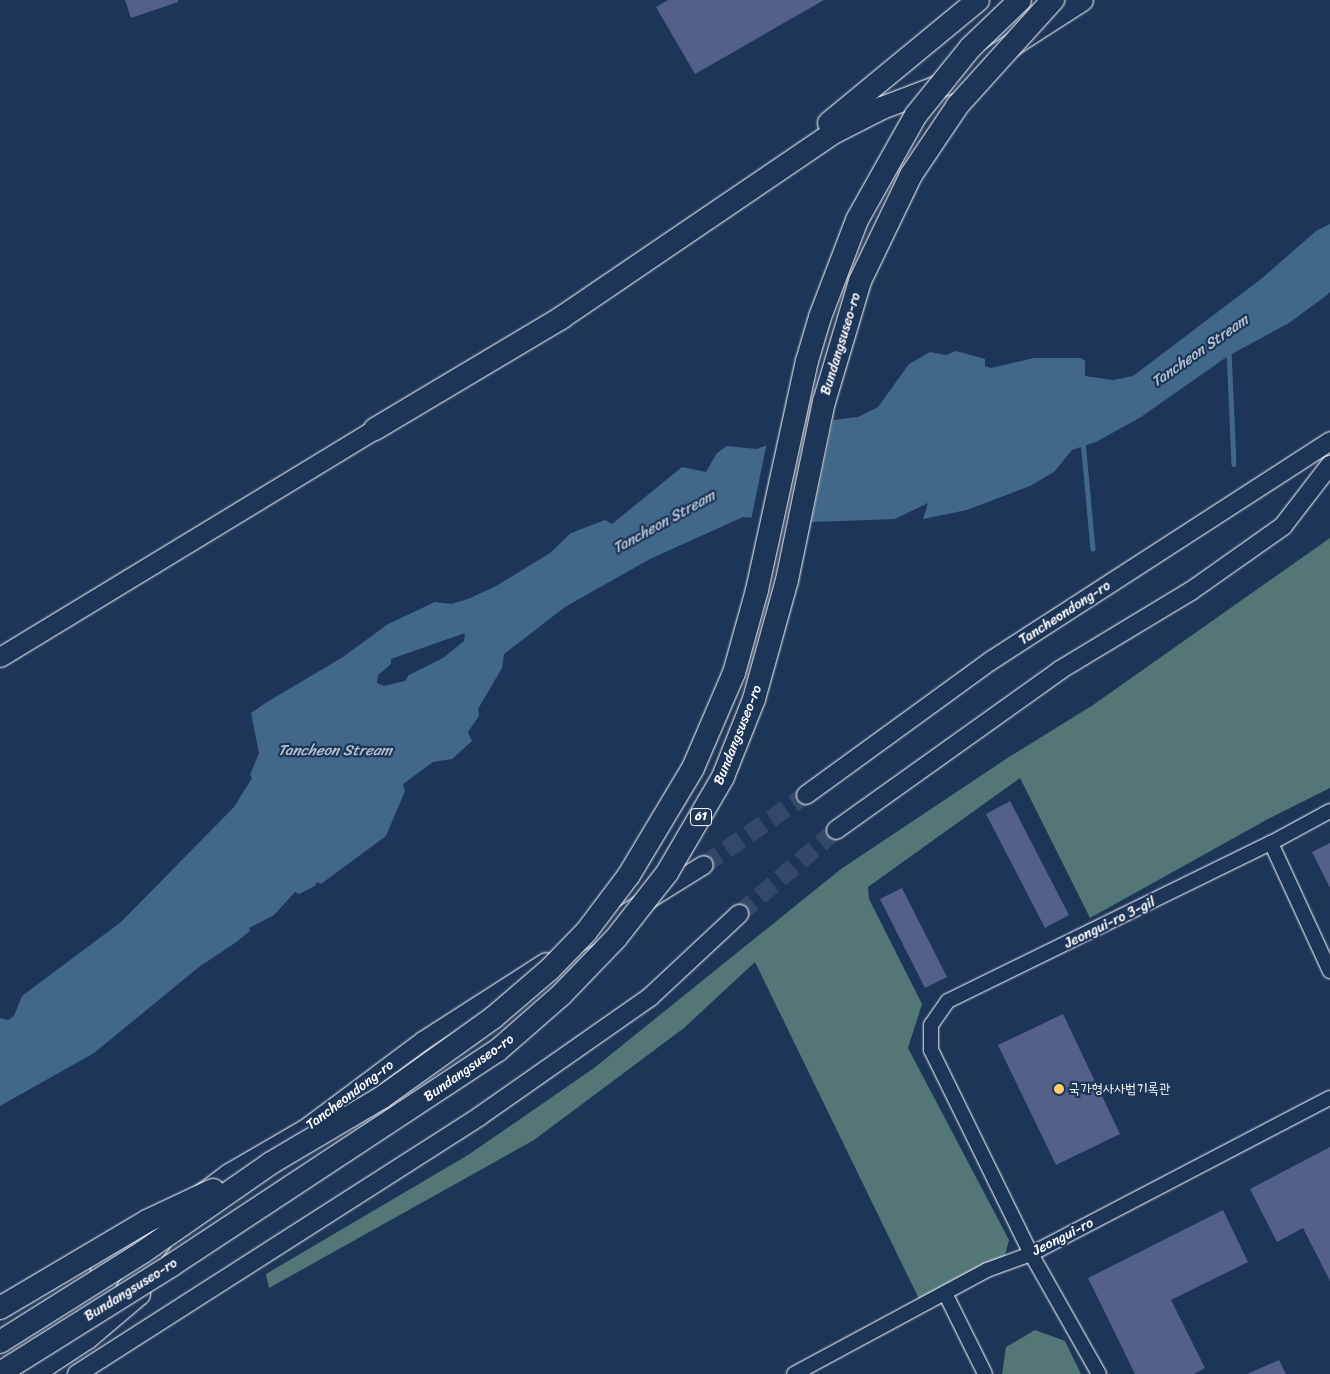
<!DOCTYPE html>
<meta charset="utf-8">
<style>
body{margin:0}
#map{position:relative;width:1330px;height:1374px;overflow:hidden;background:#1d3557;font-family:Sriracha,"Poor Story",sans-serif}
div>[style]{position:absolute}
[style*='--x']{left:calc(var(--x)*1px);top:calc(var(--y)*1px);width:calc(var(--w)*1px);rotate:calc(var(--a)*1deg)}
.green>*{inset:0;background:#537677}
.water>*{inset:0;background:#416888}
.pier>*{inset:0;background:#1d3557}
.stream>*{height:4.5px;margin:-2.25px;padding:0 2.25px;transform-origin:2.25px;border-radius:2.25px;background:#416888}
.building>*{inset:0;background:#536087}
.tertiary-tunnel>*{height:18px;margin-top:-9px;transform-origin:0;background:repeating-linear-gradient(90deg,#344968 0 18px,transparent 0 27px)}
.roads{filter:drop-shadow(0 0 1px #fff) drop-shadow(0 0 1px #fff)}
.minor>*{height:14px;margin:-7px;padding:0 7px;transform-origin:7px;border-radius:7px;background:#1d3557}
.tertiary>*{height:18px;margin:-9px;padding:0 9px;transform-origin:9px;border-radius:9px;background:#1d3557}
.secondary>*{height:19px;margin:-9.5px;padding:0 9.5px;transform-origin:9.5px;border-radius:9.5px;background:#1d3557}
.trunk>*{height:22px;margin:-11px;padding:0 11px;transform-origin:11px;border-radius:11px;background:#1d3557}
.bridges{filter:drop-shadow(0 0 1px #fff) drop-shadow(0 0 1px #fff)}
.trunk-bridge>*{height:22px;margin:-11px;padding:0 11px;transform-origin:11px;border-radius:11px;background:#1d3557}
.dots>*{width:14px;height:14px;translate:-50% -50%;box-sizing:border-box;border:2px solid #1d3557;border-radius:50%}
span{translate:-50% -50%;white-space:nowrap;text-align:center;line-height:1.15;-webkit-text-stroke:4.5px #1d3557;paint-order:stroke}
.shield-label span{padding:1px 4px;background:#1d3557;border:1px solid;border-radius:4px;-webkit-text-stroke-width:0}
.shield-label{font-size:12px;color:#fff;font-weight:700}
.street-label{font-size:14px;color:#fff}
.poi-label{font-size:14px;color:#fff}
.left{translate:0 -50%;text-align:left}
.water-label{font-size:15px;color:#b3c3cf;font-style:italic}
</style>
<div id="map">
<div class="green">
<i style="clip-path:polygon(1330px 538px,1330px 788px,1268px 819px,1090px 918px,1020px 778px,868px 887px,869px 899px,922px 1004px,908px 1048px,1009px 1240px,1003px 1263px,921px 1303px,755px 962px,684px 1028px,534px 1140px,269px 1288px,266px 1274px,468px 1155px,594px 1068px,841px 869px,1009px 757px,1093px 705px)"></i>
<i style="clip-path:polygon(1035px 1330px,1065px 1341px,1081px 1374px,1002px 1374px,1006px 1347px)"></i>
</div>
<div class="water">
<i style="clip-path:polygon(evenodd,1330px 224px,1330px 292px,1327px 295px,1289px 323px,1228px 356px,1141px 417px,1096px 442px,1072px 450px,1054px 472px,1030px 486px,967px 510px,923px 519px,928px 503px,895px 519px,814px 522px,743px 517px,650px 559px,565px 607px,504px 654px,502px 668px,478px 709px,479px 716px,468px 732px,472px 741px,452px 759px,433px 762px,403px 784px,405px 791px,386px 836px,321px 884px,317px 882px,315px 886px,299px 894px,295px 892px,274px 915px,249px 928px,250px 931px,235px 943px,199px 967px,94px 1053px,0 1106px,0 1018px,8px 1020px,14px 1016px,22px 996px,121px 922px,234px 807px,252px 778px,250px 775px,259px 753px,251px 713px,267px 702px,343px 657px,388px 624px,435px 602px,451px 604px,468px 599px,496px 586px,550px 553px,571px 533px,605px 520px,612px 524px,682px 467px,706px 472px,717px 453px,727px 446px,757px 449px,834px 420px,858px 417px,878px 407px,909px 364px,930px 352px,946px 355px,956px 351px,985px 359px,985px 366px,991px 368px,1034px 358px,1081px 358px,1085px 361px,1085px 376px,1113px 380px,1133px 376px,1261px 279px,1316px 231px,1330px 224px,465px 633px,464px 641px,443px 658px,409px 675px,405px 681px,384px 686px,377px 683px,378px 675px,391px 664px,391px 659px,465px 633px)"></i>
</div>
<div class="pier">
<i style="clip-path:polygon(834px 417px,811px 524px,751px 520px,767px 442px)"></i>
</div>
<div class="stream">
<i style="--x:1229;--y:350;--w:114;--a:87.5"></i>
<i style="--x:1083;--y:441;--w:108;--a:84.7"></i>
</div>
<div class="building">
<i style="clip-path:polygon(125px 0,178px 0,178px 2px,131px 18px)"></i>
<i style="clip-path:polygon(668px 0,824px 0,695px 74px,656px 7px)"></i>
<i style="clip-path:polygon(1010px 801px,1069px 915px,1045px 928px,986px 814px)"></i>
<i style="clip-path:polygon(1330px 843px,1330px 888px,1312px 852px)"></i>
<i style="clip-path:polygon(902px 888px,947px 977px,925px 988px,880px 899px)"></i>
<i style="clip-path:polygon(1063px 1014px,1120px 1134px,1056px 1165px,998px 1045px)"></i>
<i style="clip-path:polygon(1330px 1147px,1330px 1281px,1303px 1228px,1277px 1242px,1250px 1189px)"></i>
<i style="clip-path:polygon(1223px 1210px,1248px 1262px,1171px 1300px,1205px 1368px,1194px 1374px,1135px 1374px,1088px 1278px)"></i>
<i style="clip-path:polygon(1279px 1360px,1286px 1374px,1247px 1374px)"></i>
</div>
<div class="tertiary-tunnel">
<i style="--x:704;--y:865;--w:124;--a:-34.5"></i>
<i style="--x:739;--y:914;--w:128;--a:-40.9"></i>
</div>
<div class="roads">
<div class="minor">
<i style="--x:1271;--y:843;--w:141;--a:65.3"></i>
<i style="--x:945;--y:1293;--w:90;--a:63.7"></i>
<i style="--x:794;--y:1374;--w:219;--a:-28.3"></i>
<i style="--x:987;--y:1270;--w:47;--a:-20"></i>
<i style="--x:1031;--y:1254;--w:337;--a:-27.6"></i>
<i style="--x:1099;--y:1374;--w:138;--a:-119.5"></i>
<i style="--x:1031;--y:1254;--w:227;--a:-116.1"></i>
<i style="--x:931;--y:1050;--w:25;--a:-90"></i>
<i style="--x:931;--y:1025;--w:29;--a:-55"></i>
<i style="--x:948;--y:1001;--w:360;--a:-26.1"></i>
<i style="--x:1271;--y:843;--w:67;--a:-28.5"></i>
</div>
<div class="tertiary">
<i style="--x:806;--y:795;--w:230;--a:-36"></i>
<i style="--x:992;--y:660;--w:403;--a:-32.9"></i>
<i style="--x:836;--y:830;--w:275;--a:-35.5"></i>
<i style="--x:1060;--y:670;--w:153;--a:-31.1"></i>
<i style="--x:1191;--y:591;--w:113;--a:-35.2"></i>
<i style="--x:1283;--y:526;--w:77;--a:-52.4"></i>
<i style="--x:583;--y:940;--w:142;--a:-31.8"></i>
<i style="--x:201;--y:1194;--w:35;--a:-37"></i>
<i style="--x:229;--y:1173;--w:88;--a:-30.1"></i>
<i style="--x:305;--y:1129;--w:147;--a:-36.7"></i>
<i style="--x:423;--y:1041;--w:146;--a:-32.7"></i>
<i style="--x:100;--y:1268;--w:74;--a:-36.3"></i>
<i style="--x:126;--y:1288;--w:56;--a:-51.5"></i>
<i style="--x:77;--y:1374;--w:479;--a:-32.6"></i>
<i style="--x:480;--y:1116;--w:208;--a:-35"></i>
<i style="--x:650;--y:997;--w:122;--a:-43"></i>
</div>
<div class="secondary">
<i style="--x:0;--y:657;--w:439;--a:-31.3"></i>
</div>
<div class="trunk">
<i style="--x:829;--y:123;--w:193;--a:-39.5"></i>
<i style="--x:375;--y:429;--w:217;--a:-30.8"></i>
<i style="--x:561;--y:318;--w:331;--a:-34.2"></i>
<i style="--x:835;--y:132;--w:53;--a:-27.1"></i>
<i style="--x:882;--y:108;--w:82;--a:-20.6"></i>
<i style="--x:959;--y:79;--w:146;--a:-32.7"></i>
<i style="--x:32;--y:1374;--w:66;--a:-33.2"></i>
<i style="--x:87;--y:1338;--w:68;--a:-40.2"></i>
</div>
</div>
<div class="bridges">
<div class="trunk-bridge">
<i style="--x:0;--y:1308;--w:171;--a:-30.6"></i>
<i style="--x:147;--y:1221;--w:73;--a:-25.2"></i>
<i style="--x:0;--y:1342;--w:169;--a:-32.2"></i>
<i style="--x:143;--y:1252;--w:156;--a:-34.8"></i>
<i style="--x:271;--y:1163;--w:128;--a:-30.6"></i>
<i style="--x:381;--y:1098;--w:139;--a:-35.6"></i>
<i style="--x:494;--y:1017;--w:74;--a:-40.6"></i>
<i style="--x:550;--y:969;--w:52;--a:-45.8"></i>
<i style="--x:586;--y:932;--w:71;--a:-53"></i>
<i style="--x:629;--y:875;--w:125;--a:-59.1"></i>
<i style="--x:693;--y:768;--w:103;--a:-66.7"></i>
<i style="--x:734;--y:673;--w:86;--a:-74.5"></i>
<i style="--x:757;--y:590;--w:234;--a:-77.7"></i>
<i style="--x:807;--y:361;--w:46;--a:-73.5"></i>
<i style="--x:820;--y:317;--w:104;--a:-69.1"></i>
<i style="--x:857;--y:220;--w:120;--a:-60.7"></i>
<i style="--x:916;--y:115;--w:86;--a:-51.1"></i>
<i style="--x:970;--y:48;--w:69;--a:-43.8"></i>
<i style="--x:0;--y:1373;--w:203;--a:-32.1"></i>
<i style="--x:172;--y:1265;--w:389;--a:-33.4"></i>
<i style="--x:497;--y:1051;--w:86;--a:-41.2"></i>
<i style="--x:562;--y:994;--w:78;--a:-46"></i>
<i style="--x:616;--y:938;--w:83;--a:-51.9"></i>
<i style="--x:667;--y:873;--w:111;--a:-59.7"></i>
<i style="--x:723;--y:777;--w:84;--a:-68.3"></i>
<i style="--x:754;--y:699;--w:123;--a:-74.5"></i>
<i style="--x:787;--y:580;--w:182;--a:-78.3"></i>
<i style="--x:824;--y:402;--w:126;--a:-73.4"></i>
<i style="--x:860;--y:281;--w:118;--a:-64.3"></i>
<i style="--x:911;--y:175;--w:84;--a:-56.1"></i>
<i style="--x:958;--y:105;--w:142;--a:-47.9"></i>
</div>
</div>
<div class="dots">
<i style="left:1059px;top:1089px;background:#ffd166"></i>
</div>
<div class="shield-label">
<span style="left:701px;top:817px">61</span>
</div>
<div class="street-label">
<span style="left:841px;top:344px;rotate:-73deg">Bundangsuseo-ro</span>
<span style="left:1065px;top:613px;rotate:-33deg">Tancheondong-ro</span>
<span style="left:738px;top:735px;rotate:-68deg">Bundangsuseo-ro</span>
<span style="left:1110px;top:923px;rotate:-26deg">Jeongui-ro 3-gil</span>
<span style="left:469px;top:1068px;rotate:-35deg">Bundangsuseo-ro</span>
<span style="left:350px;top:1095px;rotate:-37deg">Tancheondong-ro</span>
<span style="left:1063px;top:1237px;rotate:-27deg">Jeongui-ro</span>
<span style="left:131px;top:1290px;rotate:-32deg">Bundangsuseo-ro</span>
</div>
<div class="poi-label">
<span class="left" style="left:1069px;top:1089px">국가형사사법기록관</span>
</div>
<div class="water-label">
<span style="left:1200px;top:351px;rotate:-35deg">Tancheon Stream</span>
<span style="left:664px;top:522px;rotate:-29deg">Tancheon Stream</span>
<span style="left:335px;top:751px">Tancheon Stream</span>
</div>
</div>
